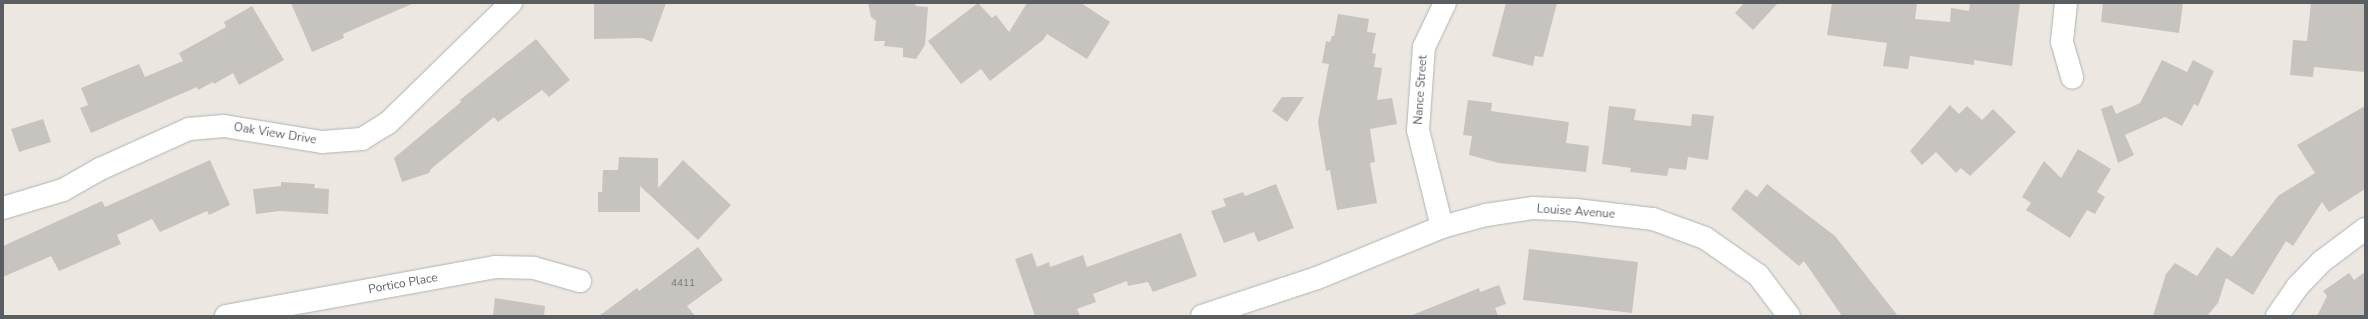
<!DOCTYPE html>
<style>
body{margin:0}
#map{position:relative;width:2368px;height:319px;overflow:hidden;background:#ece8e1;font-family:"Nunito Sans",sans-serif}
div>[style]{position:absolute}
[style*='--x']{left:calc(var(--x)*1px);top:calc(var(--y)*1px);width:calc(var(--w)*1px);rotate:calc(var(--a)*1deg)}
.building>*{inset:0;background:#c7c3be}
.roads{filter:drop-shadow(0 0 1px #afb3b6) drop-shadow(0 0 1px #afb3b6)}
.minor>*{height:22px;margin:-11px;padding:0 11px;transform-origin:11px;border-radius:11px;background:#fff}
.tertiary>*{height:22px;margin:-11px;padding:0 11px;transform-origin:11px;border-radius:11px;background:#fff}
span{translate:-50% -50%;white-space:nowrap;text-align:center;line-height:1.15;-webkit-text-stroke:3px #fff;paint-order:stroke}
.number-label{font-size:10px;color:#757778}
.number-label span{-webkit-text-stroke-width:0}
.street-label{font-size:12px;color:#5a5e61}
.frame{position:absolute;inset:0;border:4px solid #5a5e61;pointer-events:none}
</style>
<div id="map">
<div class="building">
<i style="clip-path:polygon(291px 3px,414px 3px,343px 34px,344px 38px,312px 52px)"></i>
<i style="clip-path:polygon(594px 3px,666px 3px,652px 42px,642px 38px,594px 39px)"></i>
<i style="clip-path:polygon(868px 3px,914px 3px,916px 6px,928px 7px,925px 45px,916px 59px,903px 57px,903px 48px,884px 46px,885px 41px,874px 41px,876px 21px,871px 17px)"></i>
<i style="clip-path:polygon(978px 3px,992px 18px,996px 15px,1009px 32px,1027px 3px,1081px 3px,1110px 22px,1087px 59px,1047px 34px,1043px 40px,990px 81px,981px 69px,961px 84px,928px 41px)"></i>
<i style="clip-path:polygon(1506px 3px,1557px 3px,1543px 57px,1535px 56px,1533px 66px,1492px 56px)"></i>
<i style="clip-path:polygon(1744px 3px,1778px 3px,1753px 30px,1735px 13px)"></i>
<i style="clip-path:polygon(1832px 3px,1917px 3px,1915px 19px,1950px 22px,1951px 8px,1969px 11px,1970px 3px,2020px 3px,2012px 66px,1974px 60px,1974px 65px,1910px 56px,1908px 69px,1883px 66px,1887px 43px,1827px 35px)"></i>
<i style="clip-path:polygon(2103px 3px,2183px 3px,2179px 33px,2101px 22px)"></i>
<i style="clip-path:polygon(2311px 3px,2365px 3px,2365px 72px,2314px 67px,2313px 77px,2290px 75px,2293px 40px,2307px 41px)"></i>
<i style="clip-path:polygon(252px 6px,284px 60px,239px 85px,233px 73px,214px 84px,213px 82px,198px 90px,197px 87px,91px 133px,80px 108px,88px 105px,81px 88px,139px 64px,145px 77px,183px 61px,179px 53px,226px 27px,224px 22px)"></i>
<i style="clip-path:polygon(1338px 14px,1369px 19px,1367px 32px,1376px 33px,1372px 53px,1376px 54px,1374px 67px,1382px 68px,1377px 100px,1392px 98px,1397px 124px,1370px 129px,1375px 162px,1370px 163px,1377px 203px,1337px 210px,1330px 170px,1326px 171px,1318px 122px,1329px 64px,1322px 63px,1326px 41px,1330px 42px,1332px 36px,1334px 36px)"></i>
<i style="clip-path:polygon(536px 39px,570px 80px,549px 97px,542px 90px,498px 122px,494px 117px,431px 169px,429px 173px,402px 182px,394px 158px,461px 102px,460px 100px)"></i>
<i style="clip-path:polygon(2162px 60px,2187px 72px,2193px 60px,2214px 71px,2198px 106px,2194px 104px,2182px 126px,2165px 117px,2125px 135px,2134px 155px,2118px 163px,2101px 109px,2112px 105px,2116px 114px,2140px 103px)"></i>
<i style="clip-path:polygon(1282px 97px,1304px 97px,1287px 122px,1272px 111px)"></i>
<i style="clip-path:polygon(1468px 100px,1492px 103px,1491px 111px,1569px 122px,1566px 143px,1589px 146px,1586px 172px,1499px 163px,1469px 155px,1472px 136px,1463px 135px)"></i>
<i style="clip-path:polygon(1950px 105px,1959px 114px,1967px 106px,1982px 120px,1993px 109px,2016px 132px,1970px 176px,1961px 168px,1956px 173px,1936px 152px,1922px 165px,1910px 151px)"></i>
<i style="clip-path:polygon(1609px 106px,1636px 109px,1634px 120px,1691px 126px,1692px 114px,1714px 116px,1708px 160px,1688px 157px,1686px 170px,1669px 168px,1667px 176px,1630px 172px,1631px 168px,1602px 164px)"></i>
<i style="clip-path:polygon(2365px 106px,2365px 189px,2329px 212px,2322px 202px,2293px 246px,2286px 241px,2253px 295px,2226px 278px,2218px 303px,2207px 316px,2153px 316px,2166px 274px,2175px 263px,2197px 276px,2217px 247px,2232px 257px,2278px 196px,2315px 173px,2297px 145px)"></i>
<i style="clip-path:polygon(43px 119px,51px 142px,19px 152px,11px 129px)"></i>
<i style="clip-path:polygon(2078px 149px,2111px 169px,2097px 192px,2105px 197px,2095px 214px,2087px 210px,2070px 238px,2026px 210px,2031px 203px,2022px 197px,2044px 161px,2061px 178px)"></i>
<i style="clip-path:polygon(619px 157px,658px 158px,658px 188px,683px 160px,731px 205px,698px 240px,640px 186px,640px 212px,598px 212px,598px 192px,602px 192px,603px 170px,618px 170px)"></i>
<i style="clip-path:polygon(210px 160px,230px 205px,209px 215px,207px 211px,160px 232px,152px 219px,117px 235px,121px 244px,59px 271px,51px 256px,3px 277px,3px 246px,102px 201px,105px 207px)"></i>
<i style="clip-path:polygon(281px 182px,315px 184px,314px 188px,329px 189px,328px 214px,280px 211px,256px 214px,253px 189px,281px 186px)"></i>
<i style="clip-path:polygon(1276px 184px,1294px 228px,1258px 242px,1254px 232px,1224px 243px,1211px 211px,1226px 206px,1223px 199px,1243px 192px,1245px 196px)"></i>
<i style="clip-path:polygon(1767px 184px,1835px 236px,1898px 316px,1842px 316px,1804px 261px,1799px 266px,1731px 209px,1746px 189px,1757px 197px)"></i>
<i style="clip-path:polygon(1181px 233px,1197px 276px,1153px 292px,1148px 282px,1128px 286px,1127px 281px,1093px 294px,1096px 302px,1077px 309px,1080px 316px,1035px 316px,1015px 259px,1032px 253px,1037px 267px,1049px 262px,1050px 267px,1083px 255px,1087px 267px)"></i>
<i style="clip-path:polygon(698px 247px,723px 280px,687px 306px,695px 316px,599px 316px,637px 288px,639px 291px)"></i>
<i style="clip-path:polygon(1529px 249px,1638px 262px,1632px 313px,1523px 300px)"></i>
<i style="clip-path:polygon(2365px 272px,2365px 316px,2317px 316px,2327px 296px,2323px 291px,2349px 273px,2354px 280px)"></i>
<i style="clip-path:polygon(1499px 285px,1506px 304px,1495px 308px,1498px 316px,1410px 316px,1479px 288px,1480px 292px)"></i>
<i style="clip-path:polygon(495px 298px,545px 306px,544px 316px,493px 316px)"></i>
</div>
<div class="roads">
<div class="minor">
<i style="--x:2066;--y:3;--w:39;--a:96"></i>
<i style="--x:2062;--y:42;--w:37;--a:74"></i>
<i style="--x:3;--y:208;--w:63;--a:-16.7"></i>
<i style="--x:63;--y:190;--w:43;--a:-29.6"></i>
<i style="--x:100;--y:169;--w:98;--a:-24.2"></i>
<i style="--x:189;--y:129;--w:35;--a:-5"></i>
<i style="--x:224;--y:126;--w:99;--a:9.3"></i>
<i style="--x:322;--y:142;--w:40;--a:-4.3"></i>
<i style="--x:362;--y:139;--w:31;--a:-32"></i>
<i style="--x:388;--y:123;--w:172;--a:-44.3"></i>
<i style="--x:1442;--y:227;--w:100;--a:-103.9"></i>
<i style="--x:1418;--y:130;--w:83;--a:-85.9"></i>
<i style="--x:1424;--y:47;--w:49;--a:-64.5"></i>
<i style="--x:226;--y:316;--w:273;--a:-10.3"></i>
<i style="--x:495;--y:267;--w:39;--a:1"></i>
<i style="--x:534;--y:268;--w:48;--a:15.8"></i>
<i style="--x:2277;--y:316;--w:35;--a:-55"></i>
<i style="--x:2297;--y:287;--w:35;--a:-46"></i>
<i style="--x:2321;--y:262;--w:55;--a:-36.9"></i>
</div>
<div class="tertiary">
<i style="--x:1202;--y:316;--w:121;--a:-18.3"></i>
<i style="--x:1317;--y:278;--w:135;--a:-22.2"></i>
<i style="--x:1442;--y:227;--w:46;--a:-15.3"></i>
<i style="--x:1486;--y:215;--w:48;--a:-8.5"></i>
<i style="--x:1533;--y:208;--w:43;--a:2.7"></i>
<i style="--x:1576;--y:210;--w:78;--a:6.7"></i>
<i style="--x:1653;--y:219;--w:55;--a:20.1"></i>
<i style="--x:1705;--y:238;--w:65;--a:34.9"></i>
<i style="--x:1758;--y:275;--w:51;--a:52.9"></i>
</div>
</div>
<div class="number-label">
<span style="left:683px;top:284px">4411</span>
</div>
<div class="street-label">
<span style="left:1421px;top:90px;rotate:-86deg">Nance Street</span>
<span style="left:275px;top:134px;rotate:9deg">Oak View Drive</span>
<span style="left:1576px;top:212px;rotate:4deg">Louise Avenue</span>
<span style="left:403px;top:284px;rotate:-10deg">Portico Place</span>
</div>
<div class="frame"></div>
</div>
